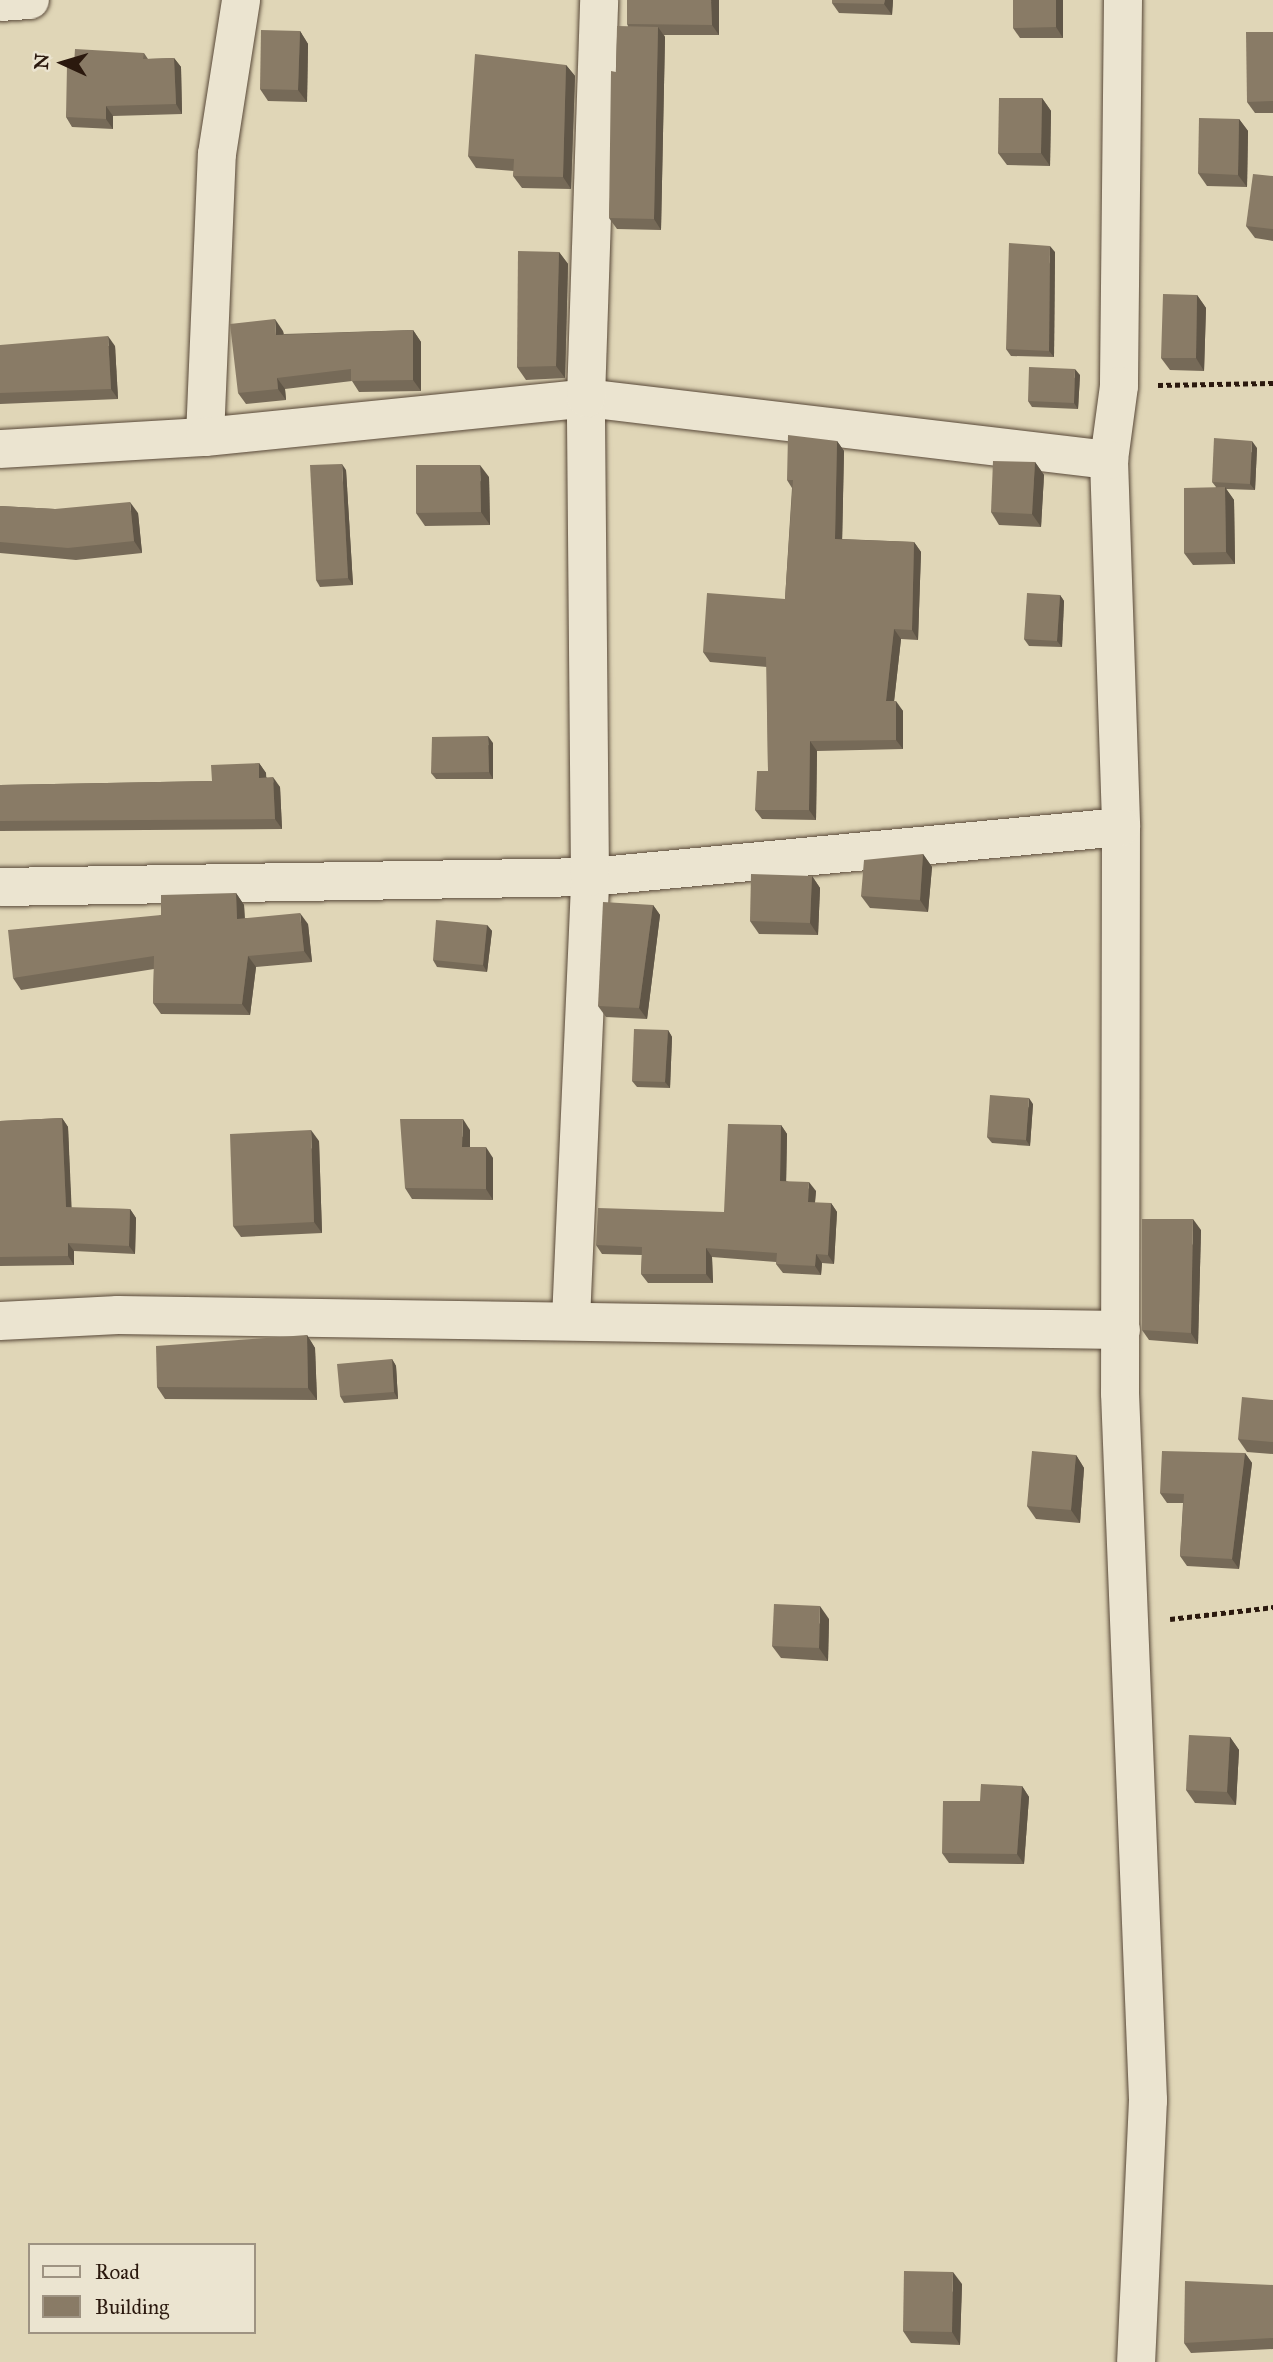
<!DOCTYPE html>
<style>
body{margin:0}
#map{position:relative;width:1273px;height:2362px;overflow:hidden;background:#e0d6b7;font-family:"IM FELL Great Primer",serif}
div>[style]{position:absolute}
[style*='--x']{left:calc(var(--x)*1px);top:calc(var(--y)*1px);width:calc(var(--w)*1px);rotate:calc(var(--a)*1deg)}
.path>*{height:4.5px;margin-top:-2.25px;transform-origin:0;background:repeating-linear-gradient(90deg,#2b190e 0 5px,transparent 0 8.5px)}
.roads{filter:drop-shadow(0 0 2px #584838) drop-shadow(0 0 2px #584838)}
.minor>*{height:38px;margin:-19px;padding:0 19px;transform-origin:19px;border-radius:19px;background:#ebe4d0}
.wall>*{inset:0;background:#766a58}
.shaded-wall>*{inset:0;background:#605647}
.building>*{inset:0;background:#897b66}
span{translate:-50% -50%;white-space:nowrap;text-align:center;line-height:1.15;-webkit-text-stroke:7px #ebe4d0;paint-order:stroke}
.legend{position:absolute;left:28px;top:2243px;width:228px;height:91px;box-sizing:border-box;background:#ebe4d0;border:2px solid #9e9382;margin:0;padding:9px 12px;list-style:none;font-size:21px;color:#2b190e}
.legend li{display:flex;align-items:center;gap:14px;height:35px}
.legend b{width:35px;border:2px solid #9e9382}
.north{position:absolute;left:28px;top:28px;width:70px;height:70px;-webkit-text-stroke:5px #ebe4d0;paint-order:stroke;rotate:274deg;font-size:19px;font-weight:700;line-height:28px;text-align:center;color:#2b190e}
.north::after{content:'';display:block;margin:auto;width:24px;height:32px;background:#2b190e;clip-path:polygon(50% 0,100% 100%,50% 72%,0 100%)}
</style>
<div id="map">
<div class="path">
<i style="--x:1158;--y:385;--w:115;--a:-1"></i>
<i style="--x:1170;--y:1619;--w:104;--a:-6.6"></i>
</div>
<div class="roads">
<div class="minor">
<i style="--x:1123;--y:0;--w:386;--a:90.6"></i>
<i style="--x:1119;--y:386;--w:75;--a:97.7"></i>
<i style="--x:1109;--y:460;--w:367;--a:88.1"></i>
<i style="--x:1121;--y:827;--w:566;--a:90.1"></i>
<i style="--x:1120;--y:1393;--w:708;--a:87.73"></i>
<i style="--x:1148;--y:2100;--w:262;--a:92.6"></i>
<i style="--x:0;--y:2;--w:30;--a:-4"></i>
<i style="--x:205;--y:437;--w:283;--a:-87.6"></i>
<i style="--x:217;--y:154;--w:156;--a:-81.1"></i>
<i style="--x:0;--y:449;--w:205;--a:-3.4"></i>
<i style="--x:205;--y:437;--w:383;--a:-5.8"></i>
<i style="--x:586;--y:398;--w:527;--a:6.76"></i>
<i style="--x:0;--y:887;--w:590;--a:-0.97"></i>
<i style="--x:590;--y:877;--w:533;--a:-5.38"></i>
<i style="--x:571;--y:1320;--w:443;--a:-87.5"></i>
<i style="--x:590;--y:877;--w:479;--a:-90.5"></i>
<i style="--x:586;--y:398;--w:398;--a:-88.1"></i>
<i style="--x:0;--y:1321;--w:118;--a:-2.9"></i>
<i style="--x:118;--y:1315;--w:1003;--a:0.86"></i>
</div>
</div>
<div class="wall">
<i style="clip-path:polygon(719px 0,719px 35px,664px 35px,665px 37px,661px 230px,617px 229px,609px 218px,616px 72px,628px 26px,627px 24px)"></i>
<i style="clip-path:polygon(832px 0,893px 0,892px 15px,839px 13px,832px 3px)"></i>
<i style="clip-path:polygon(1013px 0,1063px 0,1063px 38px,1020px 38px,1013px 28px)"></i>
<i style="clip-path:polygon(300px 31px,308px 44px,307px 102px,268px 101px,260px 89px)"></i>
<i style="clip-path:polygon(1273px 32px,1273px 113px,1255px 113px,1247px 102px)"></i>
<i style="clip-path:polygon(144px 53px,148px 59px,174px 58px,181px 67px,182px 114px,113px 116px,113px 129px,72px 127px,66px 117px,74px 65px)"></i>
<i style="clip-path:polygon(566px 65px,575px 76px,571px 189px,522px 188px,513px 176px,514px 171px,476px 168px,468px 156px)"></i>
<i style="clip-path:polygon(1042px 98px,1051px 111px,1050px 166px,1007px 165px,998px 153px)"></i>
<i style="clip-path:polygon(1239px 119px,1248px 131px,1247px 187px,1207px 186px,1198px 173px)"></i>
<i style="clip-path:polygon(1273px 176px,1273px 241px,1255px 238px,1246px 226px)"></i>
<i style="clip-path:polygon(559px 252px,568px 264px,565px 378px,526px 380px,517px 367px)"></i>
<i style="clip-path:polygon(1055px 252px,1054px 357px,1011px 356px,1006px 349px)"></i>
<i style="clip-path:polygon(1197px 295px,1206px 308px,1204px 371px,1170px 370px,1161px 358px)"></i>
<i style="clip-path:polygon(413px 330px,421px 342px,421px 391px,359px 392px,352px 381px,285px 389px,286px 400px,246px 404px,238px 393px,283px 331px,284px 334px)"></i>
<i style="clip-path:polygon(0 345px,115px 346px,118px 399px,0 404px)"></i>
<i style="clip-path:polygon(1080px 375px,1078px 409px,1032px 407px,1028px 401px)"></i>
<i style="clip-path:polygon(837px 441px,844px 451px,842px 539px,914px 542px,921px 552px,918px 640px,901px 639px,894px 701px,903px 711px,903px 749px,817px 751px,816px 820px,762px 819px,755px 810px,768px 771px,767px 667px,710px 662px,703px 652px,785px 599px,792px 488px,787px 480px)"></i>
<i style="clip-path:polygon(1257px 448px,1255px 490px,1226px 489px,1234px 500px,1235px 564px,1193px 565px,1184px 553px,1216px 487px,1212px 482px)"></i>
<i style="clip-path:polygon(1035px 462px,1044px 475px,1041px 527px,999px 525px,991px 512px)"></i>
<i style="clip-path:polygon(346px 470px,353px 585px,320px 587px,316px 580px)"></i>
<i style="clip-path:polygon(489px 477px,490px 525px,425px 526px,416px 513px)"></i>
<i style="clip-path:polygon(0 506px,55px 509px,138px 513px,142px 553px,76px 560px,0 553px)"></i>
<i style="clip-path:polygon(1060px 595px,1064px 601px,1062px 647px,1029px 646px,1024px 639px)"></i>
<i style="clip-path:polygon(493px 743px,493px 779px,436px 779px,431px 773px)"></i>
<i style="clip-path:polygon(259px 763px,266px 773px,266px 777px,280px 787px,282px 829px,0 831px,0 785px,212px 781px)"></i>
<i style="clip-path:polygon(923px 854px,932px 867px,928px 912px,870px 908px,861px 896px)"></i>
<i style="clip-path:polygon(812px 876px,820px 888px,818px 935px,759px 934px,750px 921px)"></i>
<i style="clip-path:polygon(236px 893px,244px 905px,245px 918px,308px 924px,312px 962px,256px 967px,250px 1015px,161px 1014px,153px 1003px,154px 969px,21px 990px,13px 978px,161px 915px)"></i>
<i style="clip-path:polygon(653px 905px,660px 915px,647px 1019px,606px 1017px,598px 1006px)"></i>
<i style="clip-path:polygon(487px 925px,492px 931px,487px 972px,437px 967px,433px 960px)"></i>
<i style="clip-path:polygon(668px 1030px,672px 1037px,670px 1088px,637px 1087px,632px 1081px)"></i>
<i style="clip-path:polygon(1033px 1104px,1030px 1146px,992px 1143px,987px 1137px)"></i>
<i style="clip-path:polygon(62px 1118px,68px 1127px,71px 1208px,130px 1209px,136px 1218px,135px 1254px,74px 1251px,74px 1265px,0 1266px,0 1121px)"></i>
<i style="clip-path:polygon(781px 1125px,787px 1134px,786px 1181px,816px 1191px,815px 1203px,831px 1203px,837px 1212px,834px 1264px,822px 1263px,821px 1275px,783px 1273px,776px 1264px,776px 1262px,712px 1257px,713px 1283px,648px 1283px,641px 1274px,642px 1255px,602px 1254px,596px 1245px,724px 1212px)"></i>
<i style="clip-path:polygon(470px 1130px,470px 1147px,493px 1158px,493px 1200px,412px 1199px,405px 1188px)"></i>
<i style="clip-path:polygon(319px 1141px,322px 1233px,241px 1237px,233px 1226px)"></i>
<i style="clip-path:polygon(1201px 1230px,1198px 1344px,1149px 1340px,1142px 1330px)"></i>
<i style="clip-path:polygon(307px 1335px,315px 1348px,317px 1400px,165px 1399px,157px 1387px)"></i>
<i style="clip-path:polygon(392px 1359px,396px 1366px,398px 1399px,344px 1403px,340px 1396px)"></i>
<i style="clip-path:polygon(1273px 1400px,1273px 1454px,1247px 1452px,1238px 1439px)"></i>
<i style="clip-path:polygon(1245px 1453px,1252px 1463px,1239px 1569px,1187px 1566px,1180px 1556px,1183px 1503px,1167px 1503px,1160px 1493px)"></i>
<i style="clip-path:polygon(1076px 1455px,1084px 1468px,1080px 1523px,1036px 1519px,1027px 1506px)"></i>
<i style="clip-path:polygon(829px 1619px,828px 1661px,781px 1658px,772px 1646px)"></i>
<i style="clip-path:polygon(1230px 1737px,1239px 1750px,1236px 1805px,1195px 1803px,1186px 1790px)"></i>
<i style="clip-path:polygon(1022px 1786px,1029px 1797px,1024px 1864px,949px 1863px,942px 1853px,980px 1801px)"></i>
<i style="clip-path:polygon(962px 2284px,960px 2345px,911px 2343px,903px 2331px)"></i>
<i style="clip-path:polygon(1273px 2285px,1273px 2349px,1191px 2353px,1184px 2343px)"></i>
</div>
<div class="shaded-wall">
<i style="clip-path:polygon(711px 0,719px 0,719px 35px,712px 25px)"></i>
<i style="clip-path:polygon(885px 0,893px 0,892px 15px,884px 4px)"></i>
<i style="clip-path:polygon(1056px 0,1063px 0,1063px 38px,1056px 27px)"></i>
<i style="clip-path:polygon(658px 27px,665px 37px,661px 230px,654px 219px)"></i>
<i style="clip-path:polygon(300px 31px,308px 44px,307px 102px,298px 90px)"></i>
<i style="clip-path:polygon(174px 58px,181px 67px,182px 114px,176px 104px)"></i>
<i style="clip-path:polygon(566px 65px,575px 76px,571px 189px,563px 177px)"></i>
<i style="clip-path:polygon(1042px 98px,1051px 111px,1050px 166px,1041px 153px)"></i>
<i style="clip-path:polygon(106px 106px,113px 116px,113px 129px,106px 119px)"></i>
<i style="clip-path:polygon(1239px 119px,1248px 131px,1247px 187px,1238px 175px)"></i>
<i style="clip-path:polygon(1050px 246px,1055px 252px,1054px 357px,1049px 351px)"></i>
<i style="clip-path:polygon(559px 252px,568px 264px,565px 378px,556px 366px)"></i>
<i style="clip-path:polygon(1197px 295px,1206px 308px,1204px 371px,1196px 358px)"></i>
<i style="clip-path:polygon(275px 319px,283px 331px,284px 346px,276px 335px)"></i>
<i style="clip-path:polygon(413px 330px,421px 342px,421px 391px,413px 380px)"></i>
<i style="clip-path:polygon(108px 336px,115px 346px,118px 399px,111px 389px)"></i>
<i style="clip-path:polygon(1075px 369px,1080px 375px,1078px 409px,1074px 403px)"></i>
<i style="clip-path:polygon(277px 378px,285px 389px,286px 400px,278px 389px)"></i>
<i style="clip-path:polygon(837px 441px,844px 451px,842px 548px,835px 539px)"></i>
<i style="clip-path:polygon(1252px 441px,1257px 448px,1255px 490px,1250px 484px)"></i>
<i style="clip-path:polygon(1035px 462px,1044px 475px,1041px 527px,1032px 514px)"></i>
<i style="clip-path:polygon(342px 464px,346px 470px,353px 585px,348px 578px)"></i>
<i style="clip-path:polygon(480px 465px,489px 477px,490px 525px,481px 512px)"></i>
<i style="clip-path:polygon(1225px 487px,1234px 500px,1235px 564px,1226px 552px)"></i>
<i style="clip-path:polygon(130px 502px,138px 513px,142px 553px,134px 541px)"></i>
<i style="clip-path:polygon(914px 542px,921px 552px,918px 640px,912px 630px)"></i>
<i style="clip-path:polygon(1060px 595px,1064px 601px,1062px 647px,1057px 641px)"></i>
<i style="clip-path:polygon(894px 629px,901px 639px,893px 711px,886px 701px)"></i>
<i style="clip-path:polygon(896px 701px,903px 711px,903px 749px,896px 740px)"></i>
<i style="clip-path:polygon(488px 736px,493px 743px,493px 779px,489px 772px)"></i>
<i style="clip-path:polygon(810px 741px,817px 751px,816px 820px,809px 810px)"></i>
<i style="clip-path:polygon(259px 763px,266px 773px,267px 789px,259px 778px)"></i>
<i style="clip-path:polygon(273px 777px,280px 787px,282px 829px,275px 819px)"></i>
<i style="clip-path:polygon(923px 854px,932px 867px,928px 912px,920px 900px)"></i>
<i style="clip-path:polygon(812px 876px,820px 888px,818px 935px,810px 923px)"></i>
<i style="clip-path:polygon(236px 893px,244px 905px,245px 930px,237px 919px)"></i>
<i style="clip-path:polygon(653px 905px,660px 915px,647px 1019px,639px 1008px)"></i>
<i style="clip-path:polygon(300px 913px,308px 924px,312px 962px,304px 951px)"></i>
<i style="clip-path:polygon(487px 925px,492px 931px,487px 972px,483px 965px)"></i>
<i style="clip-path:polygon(248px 956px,256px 967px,250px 1015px,242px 1004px)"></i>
<i style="clip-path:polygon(668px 1030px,672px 1037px,670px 1088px,665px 1082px)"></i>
<i style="clip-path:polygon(1029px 1098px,1033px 1104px,1030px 1146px,1026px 1140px)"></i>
<i style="clip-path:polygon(62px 1118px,68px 1127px,72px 1216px,66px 1207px)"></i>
<i style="clip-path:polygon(463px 1119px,470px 1130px,470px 1158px,462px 1147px)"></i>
<i style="clip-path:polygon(781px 1125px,787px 1134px,786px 1190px,780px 1181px)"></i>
<i style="clip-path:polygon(311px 1130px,319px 1141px,322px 1233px,314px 1222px)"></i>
<i style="clip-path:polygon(486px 1147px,493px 1158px,493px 1200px,486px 1189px)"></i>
<i style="clip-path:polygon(809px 1182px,816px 1191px,814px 1211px,808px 1202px)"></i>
<i style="clip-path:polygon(831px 1203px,837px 1212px,834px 1264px,828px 1255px)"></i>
<i style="clip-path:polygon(130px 1209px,136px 1218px,135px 1254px,129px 1246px)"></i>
<i style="clip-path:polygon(1193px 1219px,1201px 1230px,1198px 1344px,1191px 1333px)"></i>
<i style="clip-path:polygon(68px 1243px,74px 1251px,74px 1265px,68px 1256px)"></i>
<i style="clip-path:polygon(706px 1248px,712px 1257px,713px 1283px,706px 1274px)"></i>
<i style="clip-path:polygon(816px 1254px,822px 1263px,821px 1275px,815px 1266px)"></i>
<i style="clip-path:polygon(307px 1335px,315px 1348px,317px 1400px,308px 1388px)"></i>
<i style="clip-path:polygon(392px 1359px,396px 1366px,398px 1399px,394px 1392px)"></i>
<i style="clip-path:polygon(1245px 1453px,1252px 1463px,1239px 1569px,1232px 1559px)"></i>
<i style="clip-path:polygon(1076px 1455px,1084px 1468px,1080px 1523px,1071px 1510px)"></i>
<i style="clip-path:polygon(820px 1606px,829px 1619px,828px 1661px,819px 1648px)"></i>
<i style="clip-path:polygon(1230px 1737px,1239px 1750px,1236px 1805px,1227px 1792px)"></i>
<i style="clip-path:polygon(1022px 1786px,1029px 1797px,1024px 1864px,1017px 1854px)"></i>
<i style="clip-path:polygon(953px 2272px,962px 2284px,960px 2345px,952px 2332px)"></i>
</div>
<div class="building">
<i style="clip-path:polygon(627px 0,711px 0,712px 25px,627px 24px)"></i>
<i style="clip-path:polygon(832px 0,885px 0,884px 4px,832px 3px)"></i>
<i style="clip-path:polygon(1013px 0,1056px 0,1056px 27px,1013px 28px)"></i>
<i style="clip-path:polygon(617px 26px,658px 27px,654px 219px,609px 218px,611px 71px,616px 72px)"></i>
<i style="clip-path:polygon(261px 30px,300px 31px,298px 90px,260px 89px)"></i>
<i style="clip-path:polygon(1246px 32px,1273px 32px,1273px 101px,1247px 102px)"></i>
<i style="clip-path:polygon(75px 49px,144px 53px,143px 59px,174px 58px,176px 104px,106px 106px,106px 119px,66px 117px,67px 65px,74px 65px)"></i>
<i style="clip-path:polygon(475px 54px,566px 65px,563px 177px,513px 176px,514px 159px,468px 156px)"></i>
<i style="clip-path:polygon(999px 98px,1042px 98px,1041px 153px,998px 153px)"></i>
<i style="clip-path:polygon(1199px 118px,1239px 119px,1238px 175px,1198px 173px)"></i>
<i style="clip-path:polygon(1253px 174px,1273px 176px,1273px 229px,1246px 226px)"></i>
<i style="clip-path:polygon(1009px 243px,1050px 246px,1049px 351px,1006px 349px)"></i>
<i style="clip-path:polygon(518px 251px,559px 252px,556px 366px,517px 367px)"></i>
<i style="clip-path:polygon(1163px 294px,1197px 295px,1196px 358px,1161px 358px)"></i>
<i style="clip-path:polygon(275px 319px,276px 335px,413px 330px,413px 380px,351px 381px,351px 369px,277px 378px,278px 389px,238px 393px,230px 324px)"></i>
<i style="clip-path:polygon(108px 336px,111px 389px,0 393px,0 345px)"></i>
<i style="clip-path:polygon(1029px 367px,1075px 369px,1074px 403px,1028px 401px)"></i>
<i style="clip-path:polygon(788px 435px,837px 441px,835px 539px,914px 542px,912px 630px,894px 629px,886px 701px,896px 701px,896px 740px,810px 741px,809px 810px,755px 810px,757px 771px,768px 771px,766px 657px,703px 652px,707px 593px,785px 599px,793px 480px,787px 480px)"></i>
<i style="clip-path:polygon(1214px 438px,1252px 441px,1250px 484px,1212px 482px)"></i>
<i style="clip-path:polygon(993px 461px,1035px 462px,1032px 514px,991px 512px)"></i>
<i style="clip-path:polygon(342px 464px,348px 578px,316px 580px,310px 465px)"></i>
<i style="clip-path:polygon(416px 465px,480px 465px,481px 512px,416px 513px)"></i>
<i style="clip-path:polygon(1225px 487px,1226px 552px,1184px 553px,1184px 488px)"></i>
<i style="clip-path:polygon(130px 502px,134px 541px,68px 548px,0 542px,0 506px,55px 509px)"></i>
<i style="clip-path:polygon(1027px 593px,1060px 595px,1057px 641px,1024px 639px)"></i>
<i style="clip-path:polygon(488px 736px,489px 772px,431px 773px,432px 737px)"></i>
<i style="clip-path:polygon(259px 763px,259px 778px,273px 777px,275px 819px,0 821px,0 785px,212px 781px,211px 765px)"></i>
<i style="clip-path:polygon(923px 854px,920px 900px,861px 896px,864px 860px)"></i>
<i style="clip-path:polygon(751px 874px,812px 876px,810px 923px,750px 921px)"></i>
<i style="clip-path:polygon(236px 893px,237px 919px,300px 913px,304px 951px,248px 956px,242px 1004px,153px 1003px,154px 956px,13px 978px,8px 930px,161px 915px,161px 895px)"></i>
<i style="clip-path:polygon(603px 902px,653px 905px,639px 1008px,598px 1006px)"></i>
<i style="clip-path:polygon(436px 920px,487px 925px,483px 965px,433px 960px)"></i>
<i style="clip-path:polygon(634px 1029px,668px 1030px,665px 1082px,632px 1081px)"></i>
<i style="clip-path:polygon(990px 1095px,1029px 1098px,1026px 1140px,987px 1137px)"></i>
<i style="clip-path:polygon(62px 1118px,66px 1207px,130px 1209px,129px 1246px,68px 1243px,68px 1256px,0 1257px,0 1121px)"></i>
<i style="clip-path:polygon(400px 1119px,463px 1119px,462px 1147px,486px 1147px,486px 1189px,405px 1188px)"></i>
<i style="clip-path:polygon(728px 1124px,781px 1125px,780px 1181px,809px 1182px,808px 1202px,831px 1203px,828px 1255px,816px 1254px,815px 1266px,776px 1264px,777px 1253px,706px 1248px,706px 1274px,641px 1274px,642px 1247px,596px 1245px,598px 1208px,724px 1212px)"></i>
<i style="clip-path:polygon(311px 1130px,314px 1222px,233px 1226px,230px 1134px)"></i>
<i style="clip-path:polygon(1142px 1219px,1193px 1219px,1191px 1333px,1142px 1330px)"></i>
<i style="clip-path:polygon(307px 1335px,308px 1388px,157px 1387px,156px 1346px)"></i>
<i style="clip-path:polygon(392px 1359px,394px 1392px,340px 1396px,337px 1364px)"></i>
<i style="clip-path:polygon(1242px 1397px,1273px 1400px,1273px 1442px,1238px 1439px)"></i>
<i style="clip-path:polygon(1032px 1451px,1076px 1455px,1071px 1510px,1027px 1506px)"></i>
<i style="clip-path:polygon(1162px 1451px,1245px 1453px,1232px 1559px,1180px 1556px,1184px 1494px,1160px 1493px)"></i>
<i style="clip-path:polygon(774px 1604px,820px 1606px,819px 1648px,772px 1646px)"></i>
<i style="clip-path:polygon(1189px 1735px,1230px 1737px,1227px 1792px,1186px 1790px)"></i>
<i style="clip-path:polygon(981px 1784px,1022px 1786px,1017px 1854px,942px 1853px,943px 1801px,980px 1801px)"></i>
<i style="clip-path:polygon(904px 2271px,953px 2272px,952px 2332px,903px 2331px)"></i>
<i style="clip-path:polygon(1185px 2281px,1273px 2285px,1273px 2338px,1184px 2343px)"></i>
</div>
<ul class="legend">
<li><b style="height:9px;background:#ebe4d0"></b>Road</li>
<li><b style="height:19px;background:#897b66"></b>Building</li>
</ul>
<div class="north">N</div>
</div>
